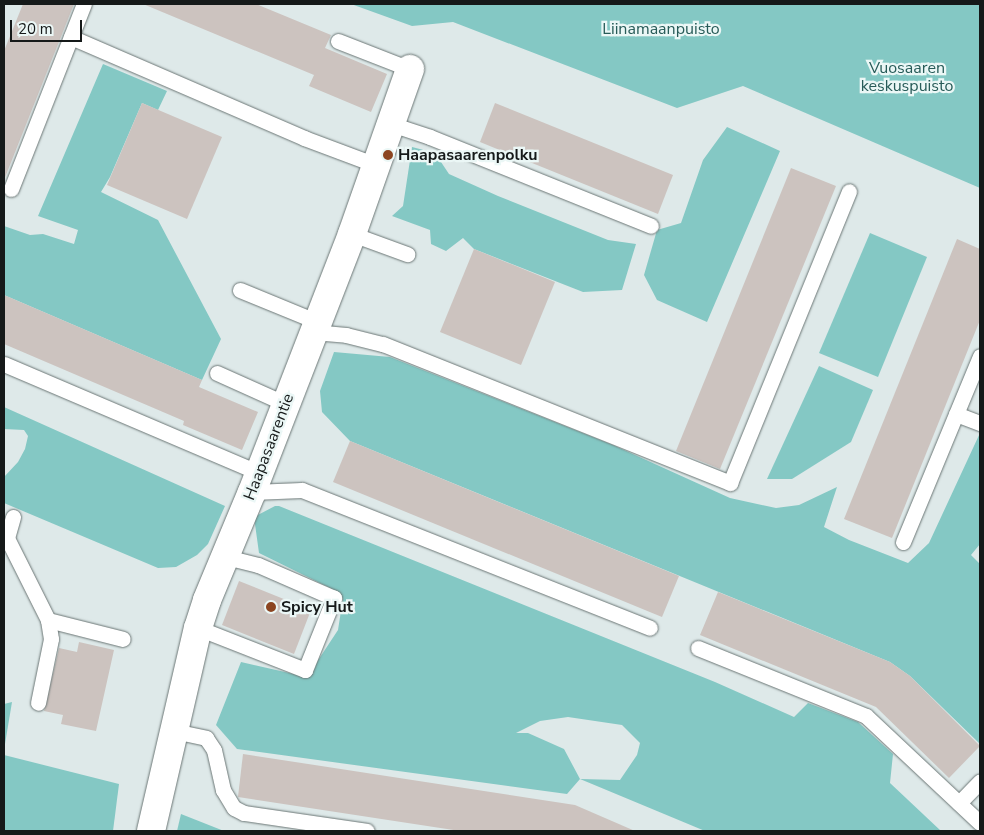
<!DOCTYPE html>
<style>
body{margin:0}
#map{position:relative;width:984px;height:835px;overflow:hidden;background:#dee9e9;font-family:"Nunito Sans",sans-serif}
div>[style]{position:absolute}
[style*='--x']{left:calc(var(--x)*1px);top:calc(var(--y)*1px);width:calc(var(--w)*1px);rotate:calc(var(--a)*1deg)}
.green>*{inset:0;background:#84c8c4}
.building>*{inset:0;background:#ccc3bf}
.roads{filter:drop-shadow(0 0 1px #6b7675) drop-shadow(0 0 1px #6b7675)}
.lane>*{height:15px;margin:-7.5px;padding:0 7.5px;transform-origin:7.5px;border-radius:7.5px;background:#fff}
.street>*{height:28px;margin:-14px;padding:0 14px;transform-origin:14px;border-radius:14px;background:#fff}
.dots>*{width:14px;height:14px;translate:-50% -50%;box-sizing:border-box;border:2px solid #ebf7f6;border-radius:50%}
span{translate:-50% -50%;white-space:nowrap;text-align:center;line-height:1.15;-webkit-text-stroke:4.5px #ebf7f6;paint-order:stroke}
.park-label{font-size:16px;color:#275b58}
.poi-label{font-size:16px;color:#151919;font-weight:700}
.left{translate:0 -50%;text-align:left}
.street-label{font-size:16px;color:#151919}
.frame{position:absolute;inset:0;border:5px solid #151919;pointer-events:none}
.scale{position:absolute;left:10px;top:20px;width:72px;height:22px;box-sizing:border-box;border:2px solid #151919;border-top:0;padding-left:6px;font-size:15px;line-height:18px;white-space:nowrap;color:#151919;-webkit-text-stroke:4px #ebf7f6;paint-order:stroke}
</style>
<div id="map">
<div class="green">
<i style="clip-path:polygon(351px 4px,980px 4px,980px 188px,743px 86px,677px 108px,453px 22px,412px 26px)"></i>
<i style="clip-path:polygon(103px 64px,167px 91px,158px 110px,142px 103px,110px 177px,101px 192px,158px 220px,221px 339px,202px 380px,4px 295px,4px 226px,30px 235px,43px 234px,74px 244px,78px 230px,38px 216px)"></i>
<i style="clip-path:polygon(727px 127px,780px 151px,707px 322px,657px 300px,644px 275px,657px 230px,681px 223px,703px 160px)"></i>
<i style="clip-path:polygon(412px 147px,435px 153px,449px 174px,498px 196px,608px 240px,636px 244px,622px 290px,583px 292px,474px 249px,463px 238px,446px 251px,431px 244px,430px 230px,392px 216px,403px 206px)"></i>
<i style="clip-path:polygon(870px 233px,927px 257px,878px 377px,819px 353px)"></i>
<i style="clip-path:polygon(334px 352px,390px 357px,613px 445px,730px 498px,776px 508px,799px 505px,837px 487px,824px 527px,849px 540px,908px 563px,929px 543px,980px 433px,980px 544px,971px 555px,980px 564px,980px 744px,910px 676px,890px 662px,350px 441px,322px 412px,320px 391px)"></i>
<i style="clip-path:polygon(819px 366px,873px 390px,851px 442px,792px 479px,767px 479px)"></i>
<i style="clip-path:polygon(4px 407px,225px 506px,208px 544px,197px 555px,176px 567px,158px 568px,4px 503px,4px 477px,18px 462px,25px 449px,28px 436px,24px 430px,4px 429px)"></i>
<i style="clip-path:polygon(evenodd,275px 506px,279px 506px,715px 682px,794px 717px,808px 703px,858px 722px,893px 754px,890px 783px,941px 831px,705px 831px,580px 779px,567px 794px,237px 749px,216px 725px,241px 662px,307px 677px,338px 630px,343px 598px,330px 588px,259px 553px,254px 517px,275px 506px,568px 717px,622px 725px,640px 743px,637px 755px,620px 780px,580px 779px,564px 749px,528px 733px,516px 733px,540px 721px,568px 717px)"></i>
<i style="clip-path:polygon(12px 702px,4px 750px,4px 704px)"></i>
<i style="clip-path:polygon(4px 755px,119px 784px,113px 831px,4px 831px)"></i>
<i style="clip-path:polygon(181px 814px,224px 831px,177px 831px)"></i>
</div>
<div class="building">
<i style="clip-path:polygon(23px 4px,74px 4px,4px 180px,4px 51px)"></i>
<i style="clip-path:polygon(143px 4px,256px 4px,331px 35px,325px 48px,387px 74px,371px 112px,309px 86px,314px 75px)"></i>
<i style="clip-path:polygon(142px 103px,222px 137px,187px 219px,107px 185px)"></i>
<i style="clip-path:polygon(495px 103px,673px 175px,658px 214px,480px 142px)"></i>
<i style="clip-path:polygon(791px 168px,836px 186px,720px 469px,676px 451px)"></i>
<i style="clip-path:polygon(957px 239px,980px 249px,980px 320px,892px 538px,844px 519px)"></i>
<i style="clip-path:polygon(474px 249px,555px 282px,521px 365px,440px 332px)"></i>
<i style="clip-path:polygon(4px 295px,202px 380px,199px 387px,258px 412px,242px 450px,183px 425px,184px 421px,4px 344px)"></i>
<i style="clip-path:polygon(350px 441px,679px 576px,662px 617px,333px 482px)"></i>
<i style="clip-path:polygon(239px 581px,311px 610px,294px 654px,222px 625px)"></i>
<i style="clip-path:polygon(718px 592px,890px 662px,910px 676px,980px 746px,949px 778px,876px 707px,700px 635px)"></i>
<i style="clip-path:polygon(79px 642px,114px 650px,96px 731px,61px 724px,63px 715px,44px 711px,59px 648px,77px 652px)"></i>
<i style="clip-path:polygon(243px 754px,575px 805px,635px 831px,460px 831px,238px 797px)"></i>
</div>
<div class="roads">
<div class="lane">
<i style="--x:71;--y:37;--w:254;--a:23.4"></i>
<i style="--x:304;--y:138;--w:77;--a:20.6"></i>
<i style="--x:338;--y:41;--w:77;--a:21.3"></i>
<i style="--x:391;--y:124;--w:41;--a:18.4"></i>
<i style="--x:430;--y:137;--w:238;--a:21.9"></i>
<i style="--x:11;--y:189;--w:199;--a:-68.5"></i>
<i style="--x:352;--y:234;--w:59;--a:20"></i>
<i style="--x:240;--y:290;--w:84;--a:22.3"></i>
<i style="--x:313;--y:332;--w:33;--a:5"></i>
<i style="--x:346;--y:335;--w:38;--a:14"></i>
<i style="--x:383;--y:344;--w:374;--a:21.8"></i>
<i style="--x:730;--y:483;--w:315;--a:-67.8"></i>
<i style="--x:4;--y:364;--w:277;--a:23.1"></i>
<i style="--x:217;--y:373;--w:76;--a:24.2"></i>
<i style="--x:956;--y:414;--w:26;--a:21"></i>
<i style="--x:252;--y:492;--w:50;--a:-2.3"></i>
<i style="--x:302;--y:490;--w:374;--a:21.6"></i>
<i style="--x:13;--y:517;--w:22;--a:106"></i>
<i style="--x:7;--y:538;--w:92;--a:63.4"></i>
<i style="--x:48;--y:620;--w:19;--a:81"></i>
<i style="--x:51;--y:639;--w:65;--a:101.5"></i>
<i style="--x:903;--y:542;--w:201;--a:-67.5"></i>
<i style="--x:48;--y:620;--w:77;--a:14.2"></i>
<i style="--x:198;--y:628;--w:115;--a:21.4"></i>
<i style="--x:305;--y:670;--w:78;--a:-68.1"></i>
<i style="--x:334;--y:598;--w:83;--a:-156.5"></i>
<i style="--x:258;--y:565;--w:33;--a:-166"></i>
<i style="--x:698;--y:648;--w:181;--a:22"></i>
<i style="--x:866;--y:716;--w:156;--a:43.2"></i>
<i style="--x:174;--y:731;--w:33;--a:12"></i>
<i style="--x:206;--y:738;--w:14;--a:56"></i>
<i style="--x:214;--y:750;--w:41;--a:77.3"></i>
<i style="--x:223;--y:790;--w:21;--a:59"></i>
<i style="--x:234;--y:808;--w:11;--a:27"></i>
<i style="--x:244;--y:813;--w:124;--a:8.3"></i>
<i style="--x:959;--y:803;--w:30;--a:-46"></i>
</div>
<div class="street">
<i style="--x:151;--y:831;--w:208;--a:-77"></i>
<i style="--x:198;--y:628;--w:29;--a:-72"></i>
<i style="--x:207;--y:600;--w:117;--a:-67.4"></i>
<i style="--x:252;--y:492;--w:277;--a:-68.8"></i>
<i style="--x:352;--y:234;--w:175;--a:-70.6"></i>
</div>
</div>
<div class="dots">
<i style="left:388px;top:155px;background:#8c4521"></i>
<i style="left:271px;top:607px;background:#8c4521"></i>
</div>
<div class="park-label">
<span style="left:661px;top:29px">Liinamaanpuisto</span>
<span style="left:907px;top:77px">Vuosaaren<br>keskuspuisto</span>
</div>
<div class="poi-label">
<span class="left" style="left:398px;top:155px">Haapasaarenpolku</span>
<span class="left" style="left:281px;top:607px">Spicy Hut</span>
</div>
<div class="street-label">
<span style="left:269px;top:447px;rotate:-69deg">Haapasaarentie</span>
</div>
<div class="frame"></div>
<div class="scale">20 m</div>
</div>
